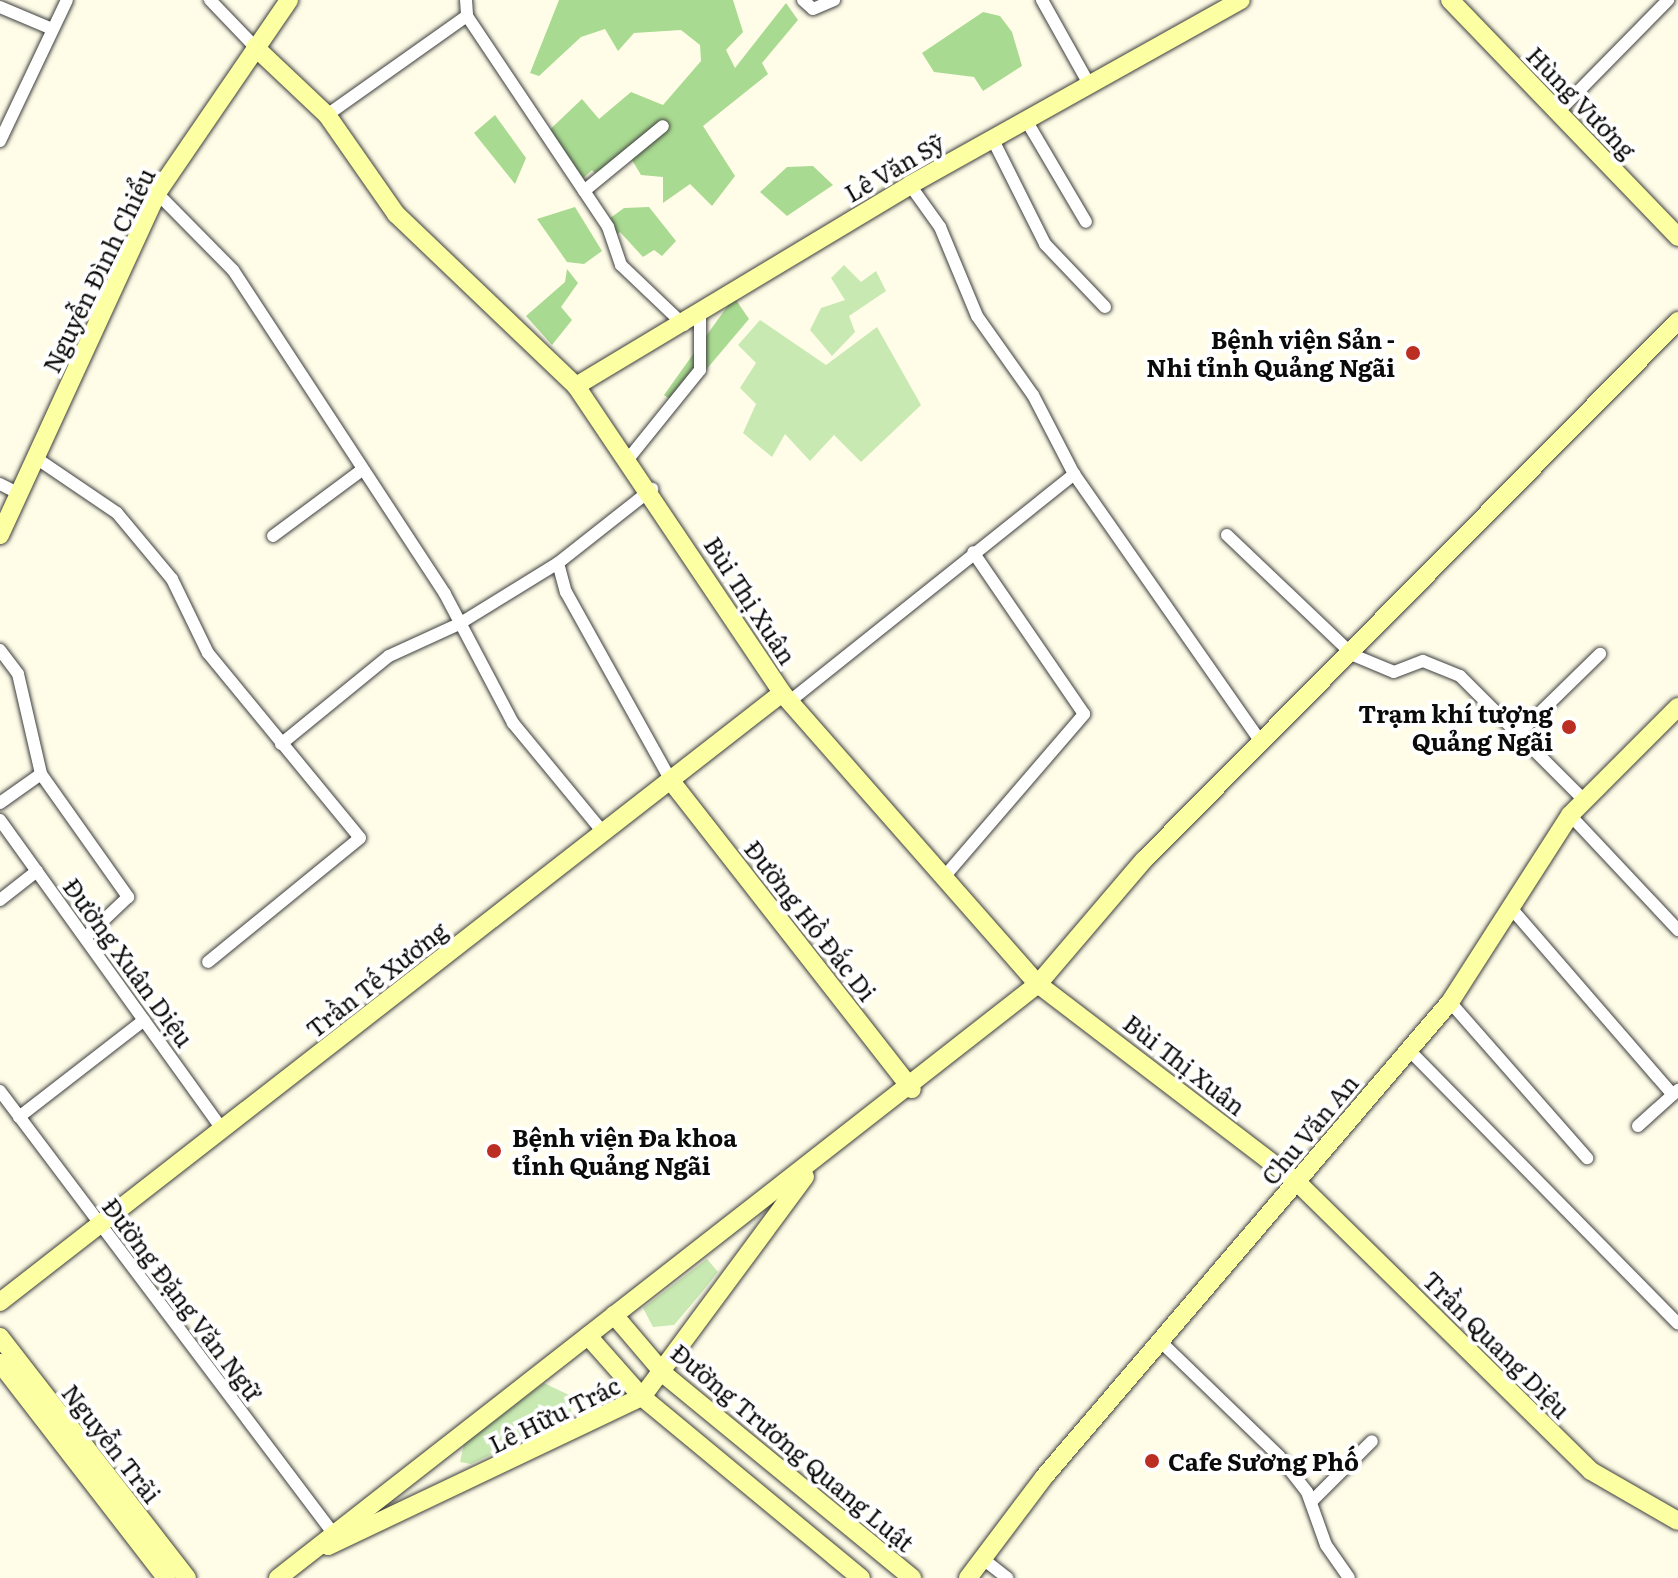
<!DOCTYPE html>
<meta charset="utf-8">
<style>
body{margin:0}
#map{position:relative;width:1678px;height:1578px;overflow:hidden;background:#fffde8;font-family:Literata,serif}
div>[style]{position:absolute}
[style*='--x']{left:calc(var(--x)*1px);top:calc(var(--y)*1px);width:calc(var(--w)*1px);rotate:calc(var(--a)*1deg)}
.green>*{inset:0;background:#c8e9b2}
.forest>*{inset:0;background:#a9da91}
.roads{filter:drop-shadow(0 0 2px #3e3e3e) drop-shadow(0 0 2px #3e3e3e)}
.street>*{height:12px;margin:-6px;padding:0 6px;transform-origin:6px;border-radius:6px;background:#fff}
.secondary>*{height:18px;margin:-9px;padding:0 9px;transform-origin:9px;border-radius:9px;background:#fdffa3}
.dots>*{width:22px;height:22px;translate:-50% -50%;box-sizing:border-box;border:4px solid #fff;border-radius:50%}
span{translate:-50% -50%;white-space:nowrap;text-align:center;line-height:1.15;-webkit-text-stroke:8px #fff;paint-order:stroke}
.street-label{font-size:24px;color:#0b0b0b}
.poi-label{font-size:24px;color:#0b0b0b;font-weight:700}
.right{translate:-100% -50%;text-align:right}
.left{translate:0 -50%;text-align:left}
</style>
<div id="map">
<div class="green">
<i style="clip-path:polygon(844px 265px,861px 282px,876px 271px,886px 291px,849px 316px,855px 332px,832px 356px,810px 330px,821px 308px,845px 300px,831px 278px)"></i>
<i style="clip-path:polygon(760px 320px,826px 365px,877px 327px,921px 405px,861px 462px,834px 435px,810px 461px,785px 434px,772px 457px,743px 433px,756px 404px,740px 388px,756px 363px,738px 345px)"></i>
<i style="clip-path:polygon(707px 1259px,718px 1272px,702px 1292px,674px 1325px,653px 1327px,643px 1308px)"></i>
<i style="clip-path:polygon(544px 1383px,569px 1395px,572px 1416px,471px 1464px,460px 1462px,464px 1444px)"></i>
</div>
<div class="forest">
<i style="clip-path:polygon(559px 0,733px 0,743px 32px,726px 50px,735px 68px,786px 3px,798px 20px,762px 63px,768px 74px,703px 126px,735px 176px,712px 206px,690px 184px,663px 203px,663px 177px,641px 175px,632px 160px,602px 180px,592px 170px,577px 184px,541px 138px,582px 99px,599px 119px,631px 92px,663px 105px,701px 61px,700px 45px,681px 30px,634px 33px,618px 51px,605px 29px,581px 37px,539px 76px,530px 73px)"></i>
<i style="clip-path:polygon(983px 12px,1000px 16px,1012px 32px,1022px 66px,983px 91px,974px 77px,934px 72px,922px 53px)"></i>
<i style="clip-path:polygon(495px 115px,526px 158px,515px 184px,474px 133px)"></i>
<i style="clip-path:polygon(813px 166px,833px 185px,787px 216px,760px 192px,787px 167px)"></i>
<i style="clip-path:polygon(575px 207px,602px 251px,584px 264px,567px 262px,537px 219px)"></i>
<i style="clip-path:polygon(649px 207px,676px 241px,662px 256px,654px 250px,643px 257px,620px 232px,610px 240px,602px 224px,624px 208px)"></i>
<i style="clip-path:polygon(567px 269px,578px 283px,561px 307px,572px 320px,552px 345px,526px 316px,565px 282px)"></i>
<i style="clip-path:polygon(734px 297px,749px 319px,677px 404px,664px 395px)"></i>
</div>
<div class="roads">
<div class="street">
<i style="--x:210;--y:0;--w:65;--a:46.2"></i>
<i style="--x:466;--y:0;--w:16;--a:86"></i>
<i style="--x:467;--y:16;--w:254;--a:56.2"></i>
<i style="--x:608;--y:227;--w:40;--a:71.1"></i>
<i style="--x:621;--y:265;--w:87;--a:43.6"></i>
<i style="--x:803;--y:0;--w:13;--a:42"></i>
<i style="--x:813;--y:9;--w:23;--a:-23"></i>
<i style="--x:1042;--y:0;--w:96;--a:60.8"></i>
<i style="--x:0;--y:7;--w:56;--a:22.9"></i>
<i style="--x:1559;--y:111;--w:156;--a:-45.5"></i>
<i style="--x:327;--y:115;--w:171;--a:-35.3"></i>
<i style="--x:1026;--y:120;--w:118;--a:59.5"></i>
<i style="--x:992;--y:138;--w:119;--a:63.4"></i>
<i style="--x:1045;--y:244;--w:87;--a:46.4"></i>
<i style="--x:0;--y:141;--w:156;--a:-64.6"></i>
<i style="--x:910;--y:185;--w:52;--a:54.5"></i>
<i style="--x:940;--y:227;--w:96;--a:67.4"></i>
<i style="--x:977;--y:316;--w:97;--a:54.7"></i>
<i style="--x:1033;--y:395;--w:89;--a:62.6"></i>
<i style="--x:1074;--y:474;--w:325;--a:55.1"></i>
<i style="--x:584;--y:191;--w:102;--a:-39.4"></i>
<i style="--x:157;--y:193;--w:108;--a:45.4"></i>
<i style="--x:233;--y:270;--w:387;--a:56.8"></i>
<i style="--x:445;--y:594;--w:146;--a:62.2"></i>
<i style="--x:513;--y:723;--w:140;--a:50.5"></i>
<i style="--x:36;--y:458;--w:98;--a:34.2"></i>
<i style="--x:117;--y:513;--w:86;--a:50.2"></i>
<i style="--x:172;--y:579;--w:82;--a:64.1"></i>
<i style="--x:208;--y:653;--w:239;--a:50.6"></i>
<i style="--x:360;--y:838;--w:196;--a:140.8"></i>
<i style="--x:629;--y:458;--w:113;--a:-51.1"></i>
<i style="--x:700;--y:370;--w:53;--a:-90"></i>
<i style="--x:0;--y:484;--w:22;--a:27"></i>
<i style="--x:1227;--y:535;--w:174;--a:43.6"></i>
<i style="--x:1353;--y:655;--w:44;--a:22.5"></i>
<i style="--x:1394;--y:672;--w:31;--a:-21"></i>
<i style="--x:1423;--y:661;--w:40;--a:22"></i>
<i style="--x:1460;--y:676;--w:175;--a:45"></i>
<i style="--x:273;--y:536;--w:111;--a:-36.6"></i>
<i style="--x:558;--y:563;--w:30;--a:75"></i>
<i style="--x:566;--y:592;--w:216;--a:60.9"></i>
<i style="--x:0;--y:650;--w:30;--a:53"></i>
<i style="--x:18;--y:674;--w:103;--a:77"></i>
<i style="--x:41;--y:774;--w:151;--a:54.7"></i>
<i style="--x:128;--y:897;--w:59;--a:136.4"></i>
<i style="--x:790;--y:701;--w:364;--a:-38.6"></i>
<i style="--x:1520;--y:732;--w:112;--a:-44.3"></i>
<i style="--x:281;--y:744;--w:139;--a:-39.2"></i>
<i style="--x:389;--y:656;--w:77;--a:-24.6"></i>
<i style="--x:459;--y:624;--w:116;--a:-31.6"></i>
<i style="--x:558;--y:563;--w:120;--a:-38.2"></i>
<i style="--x:0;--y:803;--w:50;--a:-35.3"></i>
<i style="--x:1570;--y:815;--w:158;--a:46.8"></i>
<i style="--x:0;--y:820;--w:382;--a:54.3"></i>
<i style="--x:944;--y:877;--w:215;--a:-49.3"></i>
<i style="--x:1084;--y:714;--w:196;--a:-124.4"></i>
<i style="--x:0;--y:900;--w:47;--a:-38.1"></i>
<i style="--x:1511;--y:908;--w:247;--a:49.1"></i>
<i style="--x:1450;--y:1002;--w:208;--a:48.7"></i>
<i style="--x:1408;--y:1049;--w:385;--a:45.5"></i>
<i style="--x:0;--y:1091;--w:553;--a:53.01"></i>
<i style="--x:19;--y:1117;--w:158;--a:-37.8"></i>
<i style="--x:1638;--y:1126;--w:54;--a:-42"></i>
<i style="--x:1160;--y:1341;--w:165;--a:44"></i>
<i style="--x:1279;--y:1456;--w:46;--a:52.1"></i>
<i style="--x:1307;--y:1492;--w:56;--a:70.3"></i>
<i style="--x:1326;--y:1545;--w:40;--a:55.1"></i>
<i style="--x:1311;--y:1502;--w:86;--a:-45"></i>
<i style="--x:983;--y:1559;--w:31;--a:38"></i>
</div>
<div class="secondary">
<i style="--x:1450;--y:0;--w:329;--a:46.1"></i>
<i style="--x:255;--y:47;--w:99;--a:43.4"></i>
<i style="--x:327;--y:115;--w:121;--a:55.1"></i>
<i style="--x:396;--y:214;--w:249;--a:43.7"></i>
<i style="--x:576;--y:386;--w:370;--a:56.1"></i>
<i style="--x:782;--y:693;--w:388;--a:48.7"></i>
<i style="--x:1038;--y:984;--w:326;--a:37.4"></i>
<i style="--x:1297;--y:1182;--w:412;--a:44.5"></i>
<i style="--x:1591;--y:1471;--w:100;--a:29.9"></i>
<i style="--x:576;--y:386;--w:390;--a:-31"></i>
<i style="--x:910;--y:185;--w:379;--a:-29.2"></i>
<i style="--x:0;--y:535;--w:376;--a:-65.3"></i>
<i style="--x:157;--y:193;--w:234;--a:-55.6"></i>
<i style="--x:671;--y:781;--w:391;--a:52"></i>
<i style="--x:0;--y:1302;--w:991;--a:-37.91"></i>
<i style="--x:614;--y:1315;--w:79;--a:49.6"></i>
<i style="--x:665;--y:1375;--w:320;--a:39.4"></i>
<i style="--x:588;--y:1336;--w:81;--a:48.5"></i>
<i style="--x:642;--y:1397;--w:284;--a:39.6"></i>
<i style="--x:0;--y:1337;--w:305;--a:52.2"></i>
<i style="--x:0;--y:1363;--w:272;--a:52.3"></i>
<i style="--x:328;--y:1546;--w:348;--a:-25.4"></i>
<i style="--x:642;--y:1397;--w:274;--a:-53.5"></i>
<i style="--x:278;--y:1578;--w:965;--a:-38.01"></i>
<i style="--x:1038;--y:984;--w:163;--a:-49.5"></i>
<i style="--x:1144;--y:860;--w:759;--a:-45.27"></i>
<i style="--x:968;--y:1578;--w:126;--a:-53"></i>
<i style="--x:1044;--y:1477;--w:625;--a:-49.48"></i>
<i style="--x:1450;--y:1002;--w:222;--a:-57.3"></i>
<i style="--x:1570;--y:815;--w:153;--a:-45"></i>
</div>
</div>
<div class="dots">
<i style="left:1413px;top:353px;background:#bb2e22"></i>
<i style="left:1569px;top:727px;background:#bb2e22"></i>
<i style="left:494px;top:1151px;background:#bb2e22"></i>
<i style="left:1152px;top:1461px;background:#bb2e22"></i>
</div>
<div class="street-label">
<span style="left:1582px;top:102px;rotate:46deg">Hùng Vương</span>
<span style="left:894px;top:167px;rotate:-30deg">Lê Văn Sỹ</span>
<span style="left:98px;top:270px;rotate:-64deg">Nguyễn Đình Chiểu</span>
<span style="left:751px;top:600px;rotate:57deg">Bùi Thị Xuân</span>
<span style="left:811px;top:920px;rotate:52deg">Đường Hồ Đắc Di</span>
<span style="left:129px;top:962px;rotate:54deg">Đường Xuân Diệu</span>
<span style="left:376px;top:979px;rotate:-38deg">Trần Tế Xương</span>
<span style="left:1185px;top:1064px;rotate:38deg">Bùi Thị Xuân</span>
<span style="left:1309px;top:1129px;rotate:-50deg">Chu Văn An</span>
<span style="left:183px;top:1299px;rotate:53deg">Đường Đặng Văn Ngữ</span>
<span style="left:1497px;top:1344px;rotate:45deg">Trần Quang Diệu</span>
<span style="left:554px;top:1414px;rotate:-26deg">Lê Hữu Trác</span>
<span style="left:112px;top:1443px;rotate:52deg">Nguyễn Trãi</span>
<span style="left:793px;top:1447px;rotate:40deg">Đường Trương Quang Luật</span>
</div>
<div class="poi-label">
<span class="right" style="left:1395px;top:353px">Bệnh viện Sản -<br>Nhi tỉnh Quảng Ngãi</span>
<span class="right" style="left:1553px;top:727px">Trạm khí tượng<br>Quảng Ngãi</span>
<span class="left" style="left:512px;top:1151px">Bệnh viện Đa khoa<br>tỉnh Quảng Ngãi</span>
<span class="left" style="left:1168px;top:1461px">Cafe Sương Phố</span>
</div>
</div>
